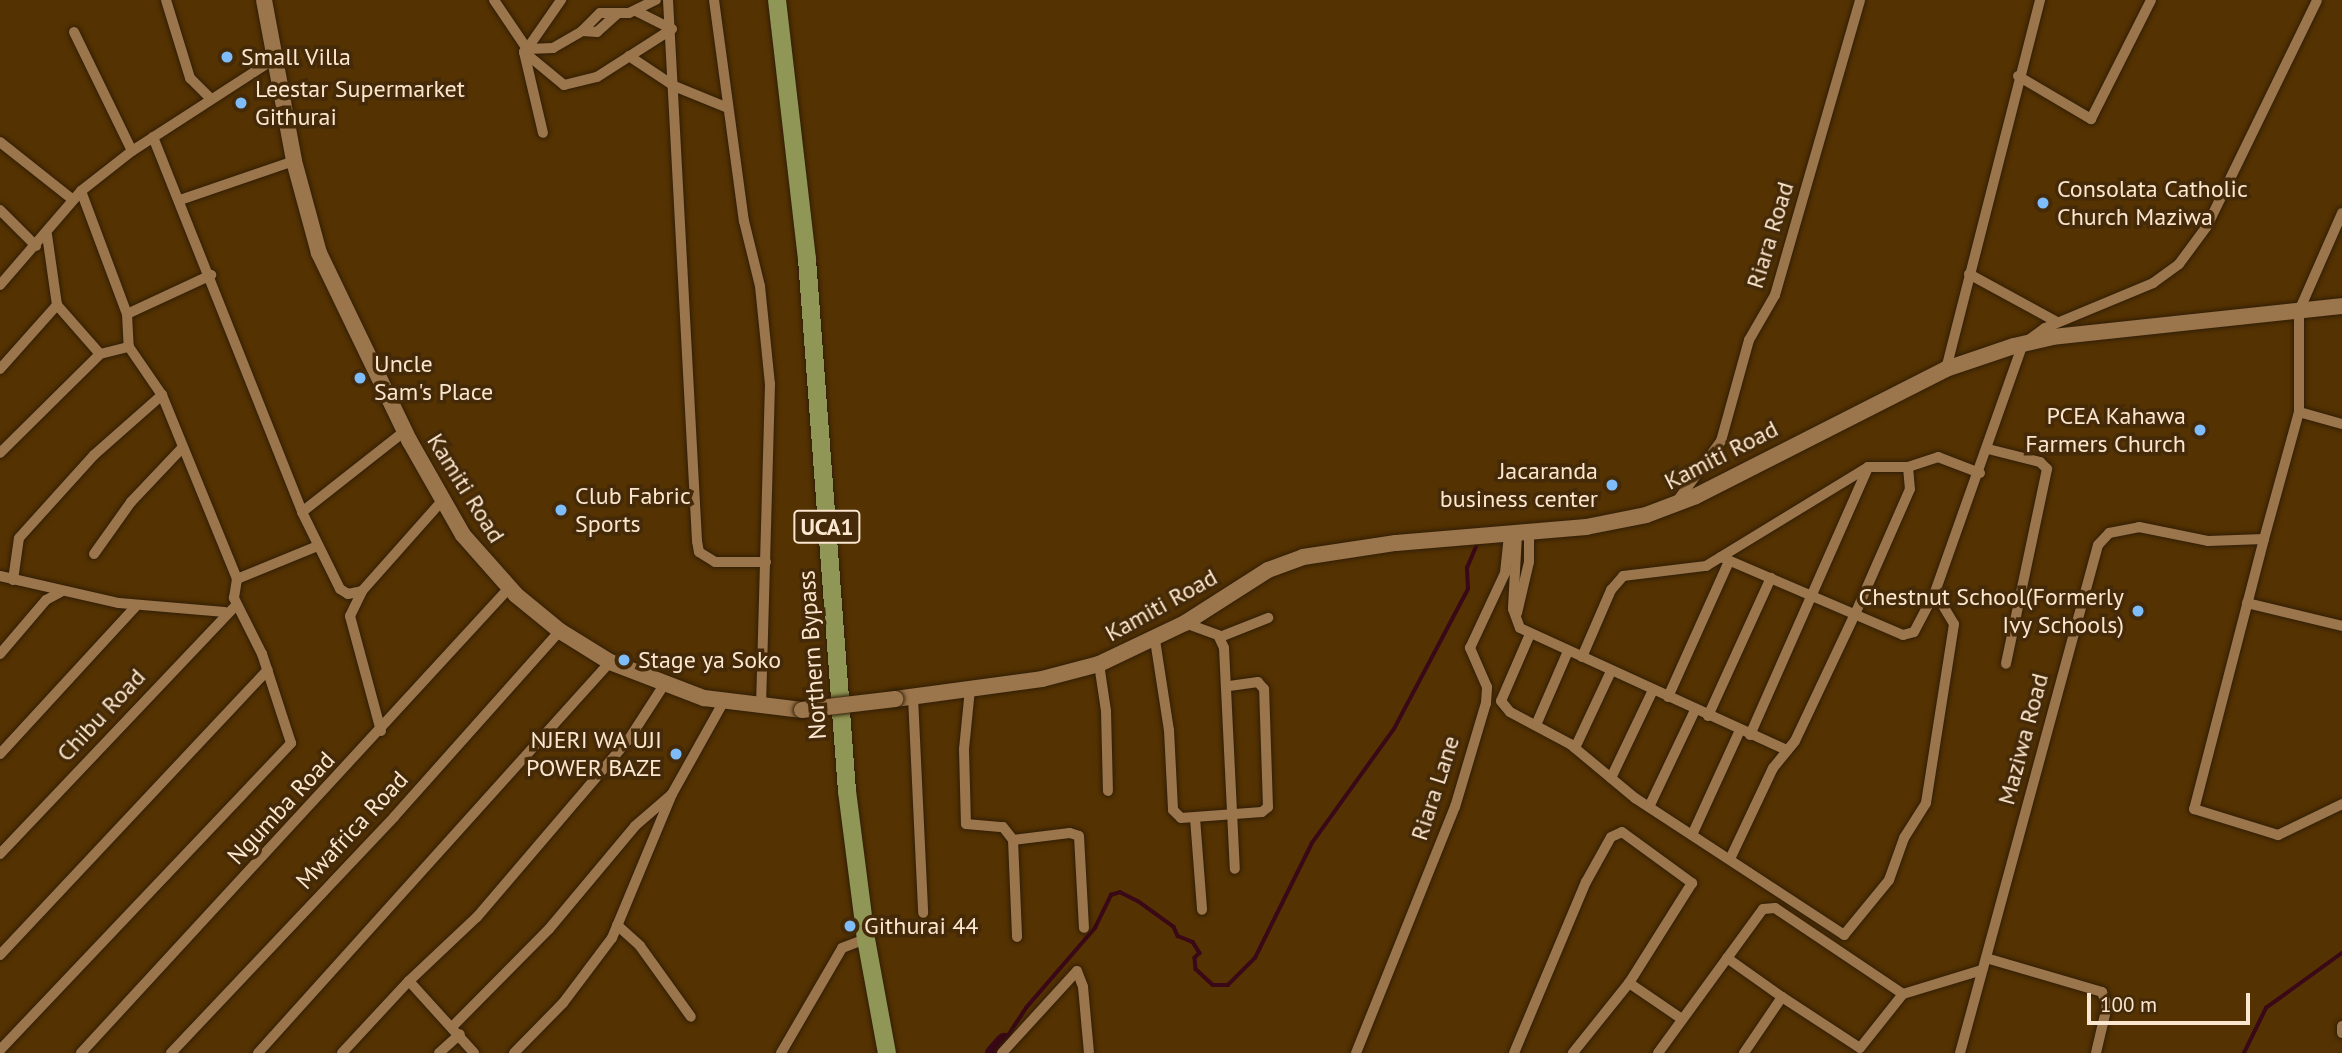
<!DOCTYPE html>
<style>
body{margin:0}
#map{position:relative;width:2342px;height:1053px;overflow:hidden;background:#543202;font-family:"PT Sans",sans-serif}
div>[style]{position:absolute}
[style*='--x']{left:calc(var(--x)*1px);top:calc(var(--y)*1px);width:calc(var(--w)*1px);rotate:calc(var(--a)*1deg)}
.stream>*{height:3.5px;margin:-1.75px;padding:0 1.75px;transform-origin:1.75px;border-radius:1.75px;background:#3a0816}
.river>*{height:19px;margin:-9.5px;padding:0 9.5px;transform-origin:9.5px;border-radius:9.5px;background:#3a0816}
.roads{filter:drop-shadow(0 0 2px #301e07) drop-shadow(0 0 2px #301e07)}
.street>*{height:10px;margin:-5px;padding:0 5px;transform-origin:5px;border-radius:5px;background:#9b754b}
.secondary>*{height:16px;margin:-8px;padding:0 8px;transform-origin:8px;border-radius:8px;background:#9b754b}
.primary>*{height:18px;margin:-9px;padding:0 9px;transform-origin:9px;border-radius:9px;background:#909655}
.bridges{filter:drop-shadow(0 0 2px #301e07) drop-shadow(0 0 2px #301e07)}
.secondary-bridge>*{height:16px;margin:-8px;padding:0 8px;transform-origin:8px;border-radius:8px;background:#9b754b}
.dots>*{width:19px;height:19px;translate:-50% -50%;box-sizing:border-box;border:4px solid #442a08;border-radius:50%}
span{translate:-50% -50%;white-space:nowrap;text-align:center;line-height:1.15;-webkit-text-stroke:7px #442a08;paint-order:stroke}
.shield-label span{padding:2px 5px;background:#442a08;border:2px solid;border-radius:5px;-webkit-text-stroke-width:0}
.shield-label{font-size:23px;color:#fbe6cf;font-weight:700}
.poi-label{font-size:24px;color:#fbe6cf}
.left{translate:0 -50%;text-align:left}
.right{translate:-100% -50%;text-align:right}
.street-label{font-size:24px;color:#fbe6cf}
.scale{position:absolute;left:2087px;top:993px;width:163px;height:32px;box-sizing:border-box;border:4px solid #fbe6cf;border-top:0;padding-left:9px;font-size:21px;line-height:24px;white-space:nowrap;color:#fbe6cf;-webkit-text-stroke:5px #442a08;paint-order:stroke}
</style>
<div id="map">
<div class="stream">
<i style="--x:1004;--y:1042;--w:40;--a:-57.1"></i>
<i style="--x:1026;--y:1008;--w:106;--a:-49.2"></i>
<i style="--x:1095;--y:928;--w:37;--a:-64"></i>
<i style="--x:1111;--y:895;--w:9;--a:-18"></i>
<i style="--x:1120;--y:892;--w:20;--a:27"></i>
<i style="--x:1138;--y:901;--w:44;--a:35.8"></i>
<i style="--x:1174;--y:927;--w:10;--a:66"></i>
<i style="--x:1178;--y:936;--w:16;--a:22"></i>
<i style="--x:1193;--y:942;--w:13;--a:58"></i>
<i style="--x:1200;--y:953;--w:7;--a:135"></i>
<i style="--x:1195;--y:958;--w:11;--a:85"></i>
<i style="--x:1196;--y:969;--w:23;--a:43"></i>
<i style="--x:1213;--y:985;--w:15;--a:0"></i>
<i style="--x:1228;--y:985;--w:38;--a:-45"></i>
<i style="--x:1255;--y:958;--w:128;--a:-63.6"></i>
<i style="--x:1312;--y:843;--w:140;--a:-54.3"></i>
<i style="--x:1394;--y:729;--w:158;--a:-62.1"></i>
<i style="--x:1468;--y:589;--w:21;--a:-93"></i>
<i style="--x:1467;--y:568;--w:23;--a:-67"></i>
<i style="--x:2244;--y:1053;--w:50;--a:-63.9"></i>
<i style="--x:2266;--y:1008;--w:94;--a:-35.9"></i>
</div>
<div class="river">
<i style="--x:994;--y:1053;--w:15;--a:-48"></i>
</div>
<div class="roads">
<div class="street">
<i style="--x:166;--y:0;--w:82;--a:72.9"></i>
<i style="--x:190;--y:78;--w:28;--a:45"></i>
<i style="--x:494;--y:0;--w:59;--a:56"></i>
<i style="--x:527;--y:49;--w:4;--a:135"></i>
<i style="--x:524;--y:52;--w:52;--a:39.5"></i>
<i style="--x:564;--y:85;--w:34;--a:-14"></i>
<i style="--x:597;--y:77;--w:89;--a:-32.6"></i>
<i style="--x:668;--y:0;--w:542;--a:86.93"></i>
<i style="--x:697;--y:541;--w:11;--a:80"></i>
<i style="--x:699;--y:552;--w:19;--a:32"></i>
<i style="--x:715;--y:562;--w:51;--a:0"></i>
<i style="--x:714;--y:0;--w:223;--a:82.3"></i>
<i style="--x:744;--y:221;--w:67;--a:76.2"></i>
<i style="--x:760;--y:286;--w:99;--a:84.2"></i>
<i style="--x:770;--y:384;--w:322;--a:91.6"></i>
<i style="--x:636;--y:11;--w:40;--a:26.6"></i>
<i style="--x:582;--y:31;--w:15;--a:4"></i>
<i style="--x:597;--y:32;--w:27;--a:-42"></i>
<i style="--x:74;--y:32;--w:132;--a:64"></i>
<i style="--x:527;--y:49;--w:26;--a:-2"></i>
<i style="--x:553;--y:48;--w:34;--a:-30"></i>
<i style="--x:582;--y:31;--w:25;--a:-45"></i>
<i style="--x:600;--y:13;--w:29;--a:0"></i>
<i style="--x:629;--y:13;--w:30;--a:-26"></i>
<i style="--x:527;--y:49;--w:60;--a:-55.2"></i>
<i style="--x:524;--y:52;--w:83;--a:76.8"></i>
<i style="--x:629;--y:56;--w:54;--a:33.7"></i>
<i style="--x:674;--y:86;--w:58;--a:22.2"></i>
<i style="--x:2018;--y:76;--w:85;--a:30.5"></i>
<i style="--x:2091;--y:119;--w:133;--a:-63.2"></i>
<i style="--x:153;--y:137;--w:404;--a:68.3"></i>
<i style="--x:302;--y:512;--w:86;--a:63.7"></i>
<i style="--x:340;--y:589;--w:9;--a:32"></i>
<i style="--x:348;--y:594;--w:14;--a:-12"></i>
<i style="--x:0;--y:142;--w:92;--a:38.4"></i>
<i style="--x:81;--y:191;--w:131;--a:69.5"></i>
<i style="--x:127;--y:314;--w:33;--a:87"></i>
<i style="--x:129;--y:347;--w:58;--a:55.5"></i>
<i style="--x:162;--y:395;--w:199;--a:67.8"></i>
<i style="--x:180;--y:200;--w:120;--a:-18.9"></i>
<i style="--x:0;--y:210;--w:51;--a:45"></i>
<i style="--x:1969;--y:274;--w:100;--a:28.6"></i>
<i style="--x:0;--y:285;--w:124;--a:-49.2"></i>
<i style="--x:81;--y:191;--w:65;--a:-38.1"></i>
<i style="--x:132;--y:151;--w:171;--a:-32.9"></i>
<i style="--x:57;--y:305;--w:65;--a:48.7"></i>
<i style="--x:127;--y:314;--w:93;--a:-24.9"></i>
<i style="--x:0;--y:369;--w:86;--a:-48.3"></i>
<i style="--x:57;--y:305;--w:71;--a:-98.1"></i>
<i style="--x:1946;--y:369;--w:381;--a:-75.7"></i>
<i style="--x:2299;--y:412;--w:45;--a:15.6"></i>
<i style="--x:1988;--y:449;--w:54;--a:14"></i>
<i style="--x:2040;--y:462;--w:10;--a:45"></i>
<i style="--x:2047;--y:469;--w:199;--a:101.9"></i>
<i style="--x:0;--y:453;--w:141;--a:-44.7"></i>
<i style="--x:100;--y:354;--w:30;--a:-14"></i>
<i style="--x:1908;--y:467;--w:32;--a:-18"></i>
<i style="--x:1938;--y:457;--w:45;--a:20.9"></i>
<i style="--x:1675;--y:504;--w:78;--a:-53.9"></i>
<i style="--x:1721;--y:441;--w:105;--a:-74.5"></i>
<i style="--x:1749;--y:340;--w:52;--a:-60"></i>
<i style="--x:1775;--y:295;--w:307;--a:-73.9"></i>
<i style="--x:302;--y:512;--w:131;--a:-38.2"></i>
<i style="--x:1517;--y:534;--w:75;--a:93.1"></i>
<i style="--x:1513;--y:609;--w:20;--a:70"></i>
<i style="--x:1520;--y:628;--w:294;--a:24.6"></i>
<i style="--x:2264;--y:539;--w:279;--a:104.5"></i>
<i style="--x:2194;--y:809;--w:88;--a:17.2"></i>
<i style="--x:2278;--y:835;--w:71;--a:-25.8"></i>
<i style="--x:94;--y:554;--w:64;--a:-54.6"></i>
<i style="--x:131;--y:502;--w:74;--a:-46.6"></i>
<i style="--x:1721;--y:557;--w:198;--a:23.2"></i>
<i style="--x:1903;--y:635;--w:11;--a:-15"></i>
<i style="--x:1914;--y:632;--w:45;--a:-62.3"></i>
<i style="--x:1935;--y:592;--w:263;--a:-70.5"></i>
<i style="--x:2023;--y:344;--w:27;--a:-36"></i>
<i style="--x:2045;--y:328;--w:117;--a:-22.6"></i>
<i style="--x:2153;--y:283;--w:32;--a:-36"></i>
<i style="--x:2179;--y:264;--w:47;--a:-53.6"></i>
<i style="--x:2207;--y:226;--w:251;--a:-64"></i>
<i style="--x:0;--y:576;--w:122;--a:12.8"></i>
<i style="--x:119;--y:603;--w:106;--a:4.9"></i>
<i style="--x:13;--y:580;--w:42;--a:-81.9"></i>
<i style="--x:19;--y:538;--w:112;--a:-47.9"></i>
<i style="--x:94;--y:455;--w:91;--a:-41.4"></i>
<i style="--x:2247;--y:603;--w:98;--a:13.6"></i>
<i style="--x:1517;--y:613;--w:52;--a:-76.8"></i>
<i style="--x:1529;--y:562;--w:29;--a:-90"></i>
<i style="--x:1185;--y:623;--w:35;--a:20"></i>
<i style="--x:1218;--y:635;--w:14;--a:65"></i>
<i style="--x:1224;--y:648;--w:221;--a:87.2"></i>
<i style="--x:1530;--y:634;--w:73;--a:113.4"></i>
<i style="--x:1501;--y:701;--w:14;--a:51"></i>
<i style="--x:1510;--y:712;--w:68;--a:28.1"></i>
<i style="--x:1570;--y:744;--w:85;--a:39.7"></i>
<i style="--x:1635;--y:798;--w:250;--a:33.2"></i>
<i style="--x:1844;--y:935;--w:71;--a:-50.7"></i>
<i style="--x:1889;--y:880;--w:45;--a:-70.3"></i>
<i style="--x:1904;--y:838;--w:41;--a:-57.8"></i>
<i style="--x:1926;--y:803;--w:181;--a:-81.1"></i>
<i style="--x:1954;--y:624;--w:37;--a:-121"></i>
<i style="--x:1220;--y:637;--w:52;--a:-21.6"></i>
<i style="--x:1155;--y:640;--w:91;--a:81.2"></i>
<i style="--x:1169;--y:730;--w:80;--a:87.1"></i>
<i style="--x:1173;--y:810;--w:11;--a:45"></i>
<i style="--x:1181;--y:818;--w:81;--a:-4.2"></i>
<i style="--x:1262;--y:812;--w:8;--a:-40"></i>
<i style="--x:1268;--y:807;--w:118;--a:-91.9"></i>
<i style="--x:1264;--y:689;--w:9;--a:-131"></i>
<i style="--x:1258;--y:682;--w:29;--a:172"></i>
<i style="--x:0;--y:654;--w:71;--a:-49.6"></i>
<i style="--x:46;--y:600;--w:18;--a:-29"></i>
<i style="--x:1582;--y:657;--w:73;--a:-66.6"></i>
<i style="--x:1611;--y:590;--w:18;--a:-49"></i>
<i style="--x:1623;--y:576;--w:84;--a:-6.9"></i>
<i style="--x:1706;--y:566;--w:190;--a:-31.4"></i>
<i style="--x:1868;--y:467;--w:40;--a:0"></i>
<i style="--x:1908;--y:467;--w:22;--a:85"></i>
<i style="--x:1910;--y:489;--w:137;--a:113.7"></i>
<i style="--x:1855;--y:614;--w:140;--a:115.3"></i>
<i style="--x:1795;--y:741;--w:35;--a:129"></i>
<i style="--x:1773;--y:768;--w:101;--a:115.3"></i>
<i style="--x:1099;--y:664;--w:48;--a:81.5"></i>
<i style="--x:1106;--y:711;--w:80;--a:88.6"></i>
<i style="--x:970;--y:689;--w:60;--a:95.7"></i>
<i style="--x:964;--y:749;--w:75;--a:88.5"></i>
<i style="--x:966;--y:824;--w:37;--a:5"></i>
<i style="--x:1003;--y:827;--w:16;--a:52"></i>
<i style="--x:1013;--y:840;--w:97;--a:87.6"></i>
<i style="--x:913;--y:697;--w:216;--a:87.3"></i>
<i style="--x:1668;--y:697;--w:149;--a:-65.8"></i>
<i style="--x:1708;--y:716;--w:152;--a:-65.5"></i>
<i style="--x:1536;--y:725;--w:81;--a:-66.6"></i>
<i style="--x:381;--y:731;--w:119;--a:-105.1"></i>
<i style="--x:350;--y:616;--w:28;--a:-64"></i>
<i style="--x:362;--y:591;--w:120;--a:-48.4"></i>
<i style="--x:1750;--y:735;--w:293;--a:-66.2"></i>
<i style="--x:1575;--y:748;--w:85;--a:-64.9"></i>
<i style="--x:0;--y:754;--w:201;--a:-47.4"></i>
<i style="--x:1611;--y:778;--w:98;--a:-64.5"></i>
<i style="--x:1649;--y:807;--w:107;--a:-64.6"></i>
<i style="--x:1195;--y:818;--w:92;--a:85.6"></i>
<i style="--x:1692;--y:835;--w:115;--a:-65.4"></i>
<i style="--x:1013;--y:840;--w:57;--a:-7"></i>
<i style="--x:1070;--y:833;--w:9;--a:18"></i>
<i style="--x:1079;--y:836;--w:92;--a:86.9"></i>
<i style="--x:0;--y:854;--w:342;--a:-46.5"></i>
<i style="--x:617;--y:925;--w:31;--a:42"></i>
<i style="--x:640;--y:946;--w:87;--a:54.3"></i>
<i style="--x:0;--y:955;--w:391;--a:-46.8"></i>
<i style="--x:1727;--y:958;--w:67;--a:35.3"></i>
<i style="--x:1782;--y:997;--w:68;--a:124.2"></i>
<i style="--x:1986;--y:958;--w:121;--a:16.3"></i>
<i style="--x:2102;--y:992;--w:15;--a:70"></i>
<i style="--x:2107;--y:1006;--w:48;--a:103.2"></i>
<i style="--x:409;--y:981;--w:97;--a:47.9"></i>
<i style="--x:1629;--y:983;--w:64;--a:34.2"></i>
<i style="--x:1782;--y:997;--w:93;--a:33.2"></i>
<i style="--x:1860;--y:1048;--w:69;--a:-51.5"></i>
<i style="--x:1903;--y:994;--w:83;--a:-16.9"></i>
<i style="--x:454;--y:1025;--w:135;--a:-45.3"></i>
<i style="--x:549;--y:929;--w:134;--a:-50.1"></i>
<i style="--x:635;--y:826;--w:49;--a:-40.9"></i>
<i style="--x:2342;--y:1026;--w:7;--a:90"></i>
<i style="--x:0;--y:1050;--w:423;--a:-46.5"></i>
<i style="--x:291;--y:743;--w:94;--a:-108"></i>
<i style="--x:262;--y:654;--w:63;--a:-116.6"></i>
<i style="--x:234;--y:598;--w:19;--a:-81"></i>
<i style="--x:237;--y:579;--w:87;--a:-22.2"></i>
<i style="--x:81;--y:1053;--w:632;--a:-47.37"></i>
<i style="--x:171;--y:1053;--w:325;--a:-46.6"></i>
<i style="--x:394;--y:817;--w:249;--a:-48.3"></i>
<i style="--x:258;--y:1053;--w:526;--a:-48"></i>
<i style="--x:342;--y:1053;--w:98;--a:-47.1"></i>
<i style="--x:409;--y:981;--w:93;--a:-43.3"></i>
<i style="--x:477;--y:917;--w:234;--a:-49.5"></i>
<i style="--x:629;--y:739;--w:64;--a:-57.1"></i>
<i style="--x:439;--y:1053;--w:28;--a:-42"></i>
<i style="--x:514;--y:1053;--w:70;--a:-45.6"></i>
<i style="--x:563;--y:1003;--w:81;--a:-53"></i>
<i style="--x:612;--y:938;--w:156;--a:-67.4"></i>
<i style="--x:672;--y:794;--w:107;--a:-60.8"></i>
<i style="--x:781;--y:1053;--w:121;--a:-59.8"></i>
<i style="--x:842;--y:948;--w:26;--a:-21"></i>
<i style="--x:1002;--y:1053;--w:111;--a:-47.6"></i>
<i style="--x:1077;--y:971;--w:17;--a:69"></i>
<i style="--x:1083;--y:987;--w:66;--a:84.8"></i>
<i style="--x:1356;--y:1053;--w:265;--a:-68.1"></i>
<i style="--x:1455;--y:807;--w:109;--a:-73.4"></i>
<i style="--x:1486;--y:703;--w:16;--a:-86"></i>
<i style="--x:1487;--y:687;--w:43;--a:-113.6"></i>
<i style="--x:1470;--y:648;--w:83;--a:-65"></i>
<i style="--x:1505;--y:573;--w:38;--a:-84"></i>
<i style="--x:1514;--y:1053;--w:186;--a:-67.2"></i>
<i style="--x:1586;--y:882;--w:51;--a:-60.9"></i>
<i style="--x:1611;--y:837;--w:12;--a:-24"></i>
<i style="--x:1622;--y:832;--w:87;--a:36.1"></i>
<i style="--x:1692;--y:883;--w:118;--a:122.2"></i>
<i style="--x:1629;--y:983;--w:90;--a:128.7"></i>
<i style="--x:1658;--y:1053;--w:178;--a:-53.9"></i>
<i style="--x:1763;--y:909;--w:12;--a:-5"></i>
<i style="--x:1775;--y:908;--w:154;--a:33.9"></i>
<i style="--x:1960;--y:1053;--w:526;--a:-74.8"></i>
<i style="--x:2098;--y:545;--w:16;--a:-47"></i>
<i style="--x:2109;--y:533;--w:31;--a:-11"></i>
<i style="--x:2139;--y:527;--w:70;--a:11.5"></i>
<i style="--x:2208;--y:541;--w:56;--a:-2"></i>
<i style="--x:2264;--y:539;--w:132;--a:-74.6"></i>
<i style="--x:2299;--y:412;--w:101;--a:-90"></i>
<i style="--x:2299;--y:311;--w:107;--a:-66.3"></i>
</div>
<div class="secondary">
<i style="--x:264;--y:0;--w:164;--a:79.4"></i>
<i style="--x:294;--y:161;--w:95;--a:74.8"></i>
<i style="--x:319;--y:253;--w:208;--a:64.3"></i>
<i style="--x:409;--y:440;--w:109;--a:60.4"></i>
<i style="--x:463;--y:535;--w:80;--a:48.5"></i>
<i style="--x:516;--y:595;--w:57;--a:39.3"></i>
<i style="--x:560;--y:631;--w:59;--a:31.8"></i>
<i style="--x:610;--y:662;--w:101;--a:21"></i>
<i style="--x:704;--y:698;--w:99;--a:7"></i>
<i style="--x:895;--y:699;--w:148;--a:-7.7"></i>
<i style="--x:1042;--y:679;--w:59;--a:-14.7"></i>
<i style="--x:1099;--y:664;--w:95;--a:-25.5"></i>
<i style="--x:1185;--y:623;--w:98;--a:-32.6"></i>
<i style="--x:1268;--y:570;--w:37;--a:-20"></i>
<i style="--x:1303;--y:557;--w:94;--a:-8.6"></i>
<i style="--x:1396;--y:543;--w:191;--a:-4.8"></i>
<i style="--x:1586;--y:527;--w:61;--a:-11.3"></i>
<i style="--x:1646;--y:515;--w:53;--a:-20.8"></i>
<i style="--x:1696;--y:496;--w:280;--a:-26.9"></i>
<i style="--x:1946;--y:369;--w:72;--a:-18.7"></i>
<i style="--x:2014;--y:346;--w:39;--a:-13"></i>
<i style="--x:2052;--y:337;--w:292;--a:-6.1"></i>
</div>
<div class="primary">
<i style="--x:777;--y:0;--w:261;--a:83.4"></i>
<i style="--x:807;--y:259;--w:534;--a:85.7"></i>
<i style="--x:847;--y:791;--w:149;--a:82.7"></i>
<i style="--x:866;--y:939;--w:116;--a:79.6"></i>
</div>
</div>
<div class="bridges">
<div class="secondary-bridge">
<i style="--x:802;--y:710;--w:94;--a:-6.7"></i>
</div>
</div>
<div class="dots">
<i style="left:227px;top:57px;background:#7fbdfa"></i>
<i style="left:241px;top:103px;background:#7fbdfa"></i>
<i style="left:2043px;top:203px;background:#7fbdfa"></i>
<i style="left:360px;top:378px;background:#7fbdfa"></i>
<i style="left:2200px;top:430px;background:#7fbdfa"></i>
<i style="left:1612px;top:485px;background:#7fbdfa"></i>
<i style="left:561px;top:510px;background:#7fbdfa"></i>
<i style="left:2138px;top:611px;background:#7fbdfa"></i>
<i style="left:624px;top:660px;background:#7fbdfa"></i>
<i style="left:676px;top:754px;background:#7fbdfa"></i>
<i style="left:850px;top:926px;background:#7fbdfa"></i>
</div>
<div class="shield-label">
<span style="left:827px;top:527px">UCA1</span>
</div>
<div class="poi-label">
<span class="left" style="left:241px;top:57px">Small Villa</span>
<span class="left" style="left:255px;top:103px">Leestar Supermarket<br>Githurai</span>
<span class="left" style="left:2057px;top:203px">Consolata Catholic<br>Church Maziwa</span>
<span class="left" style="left:374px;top:378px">Uncle<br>Sam's Place</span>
<span class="right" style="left:2186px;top:430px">PCEA Kahawa<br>Farmers Church</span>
<span class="right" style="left:1598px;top:485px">Jacaranda<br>business center</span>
<span class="left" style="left:575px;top:510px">Club Fabric<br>Sports</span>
<span class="right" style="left:2124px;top:611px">Chestnut School(Formerly<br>Ivy Schools)</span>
<span class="left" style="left:638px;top:660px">Stage ya Soko</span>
<span class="right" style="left:662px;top:754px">NJERI WA UJI<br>POWER BAZE</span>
<span class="left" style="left:864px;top:926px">Githurai 44</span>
</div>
<div class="street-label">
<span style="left:1770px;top:235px;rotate:-73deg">Riara Road</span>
<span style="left:1721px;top:455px;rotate:-27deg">Kamiti Road</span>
<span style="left:466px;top:488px;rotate:58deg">Kamiti Road</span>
<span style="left:1161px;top:605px;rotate:-29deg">Kamiti Road</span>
<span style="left:812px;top:655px;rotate:-94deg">Northern Bypass</span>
<span style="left:101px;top:715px;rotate:-47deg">Chibu Road</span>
<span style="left:2023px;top:739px;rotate:-75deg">Maziwa Road</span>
<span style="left:1435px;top:788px;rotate:-72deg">Riara Lane</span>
<span style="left:281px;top:808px;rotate:-47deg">Ngumba Road</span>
<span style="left:352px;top:830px;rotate:-47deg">Mwafrica Road</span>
</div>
<div class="scale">100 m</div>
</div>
